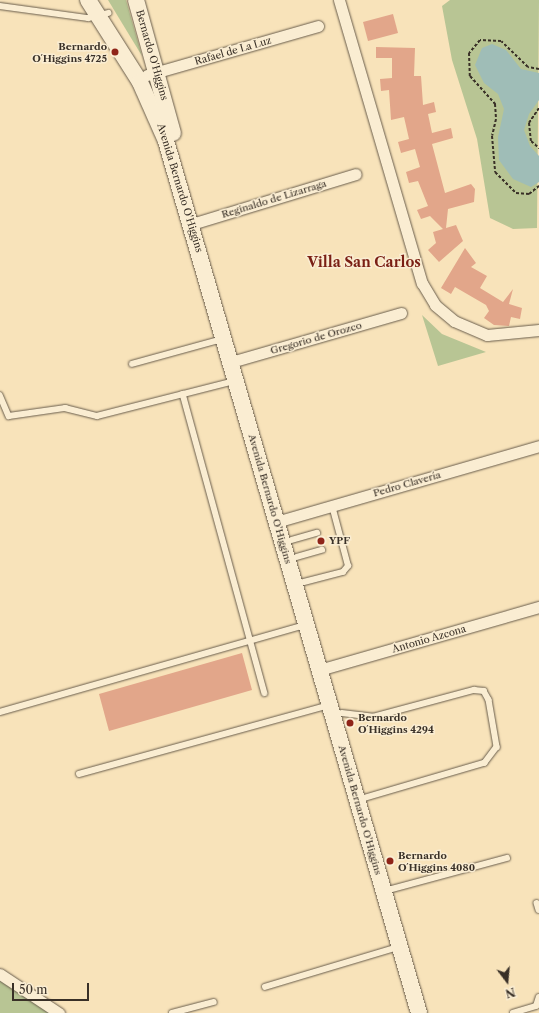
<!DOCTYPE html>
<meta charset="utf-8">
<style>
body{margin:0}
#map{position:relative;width:539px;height:1013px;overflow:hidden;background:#f8e3ba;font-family:"Libre Caslon Text",serif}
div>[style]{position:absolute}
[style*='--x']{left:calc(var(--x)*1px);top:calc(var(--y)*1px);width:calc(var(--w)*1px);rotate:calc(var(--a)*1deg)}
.green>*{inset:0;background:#b8c594}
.water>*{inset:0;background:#9fbdb7}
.building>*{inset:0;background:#e2a68a}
.path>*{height:2px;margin-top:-1px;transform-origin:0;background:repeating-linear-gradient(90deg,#393027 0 3px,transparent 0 5px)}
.roads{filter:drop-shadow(0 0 1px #695d4c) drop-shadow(0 0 1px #695d4c)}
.lane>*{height:5.5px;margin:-2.75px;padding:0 2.75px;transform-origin:2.75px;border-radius:2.75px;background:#faedd2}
.street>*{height:11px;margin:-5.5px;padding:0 5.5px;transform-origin:5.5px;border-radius:5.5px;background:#faedd2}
.secondary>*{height:16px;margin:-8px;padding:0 8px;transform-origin:8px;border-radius:8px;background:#faedd2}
.dots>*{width:11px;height:11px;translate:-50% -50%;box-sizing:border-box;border:2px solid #faedd2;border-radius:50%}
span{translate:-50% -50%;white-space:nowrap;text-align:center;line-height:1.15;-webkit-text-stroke:3px #faedd2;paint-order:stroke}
.poi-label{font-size:10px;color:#393027;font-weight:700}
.right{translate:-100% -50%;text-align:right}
.left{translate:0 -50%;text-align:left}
.street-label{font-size:10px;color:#393027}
.district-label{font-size:14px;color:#7a1f14;font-weight:700}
.north{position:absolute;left:487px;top:961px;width:40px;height:40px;-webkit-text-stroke:3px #faedd2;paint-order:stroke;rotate:164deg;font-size:11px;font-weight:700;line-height:16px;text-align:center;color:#393027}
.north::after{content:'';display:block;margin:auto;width:14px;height:18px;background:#393027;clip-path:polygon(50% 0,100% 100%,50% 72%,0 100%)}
.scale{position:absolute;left:12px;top:983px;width:77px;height:18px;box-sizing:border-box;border:2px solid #393027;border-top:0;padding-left:5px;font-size:12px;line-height:14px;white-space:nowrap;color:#393027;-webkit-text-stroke:3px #faedd2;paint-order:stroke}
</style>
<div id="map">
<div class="green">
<i style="clip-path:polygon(108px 0,126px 0,142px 56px)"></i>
<i style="clip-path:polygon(450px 0,539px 0,537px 228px,513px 229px,490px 218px,477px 139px,452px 60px,442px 6px)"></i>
<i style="clip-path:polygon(422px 315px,442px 334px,486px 352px,438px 366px)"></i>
<i style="clip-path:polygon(0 974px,59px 1013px,0 1013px)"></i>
</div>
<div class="water">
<i style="clip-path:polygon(492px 44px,506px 50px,521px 69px,539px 73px,539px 100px,529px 114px,524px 130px,530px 146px,539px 156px,539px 182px,531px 187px,513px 179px,499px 160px,498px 137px,504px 109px,498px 94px,484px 83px,475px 65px,482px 48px)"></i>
</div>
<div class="building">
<i style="clip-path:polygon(393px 14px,398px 33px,368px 41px,363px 22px)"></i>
<i style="clip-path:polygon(376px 47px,415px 48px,414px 76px,421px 76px,423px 105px,434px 102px,436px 112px,428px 114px,432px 133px,451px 128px,453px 138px,432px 144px,445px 193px,471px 184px,475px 189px,474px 202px,448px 209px,446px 228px,456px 225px,463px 241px,439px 262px,428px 250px,436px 243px,433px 232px,443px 229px,430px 216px,421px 219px,417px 210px,428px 206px,418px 181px,409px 183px,406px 172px,420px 167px,415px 149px,401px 153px,398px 142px,409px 139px,404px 117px,391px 120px,389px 90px,381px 91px,380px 79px,392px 78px,392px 58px,376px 58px)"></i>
<i style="clip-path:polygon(465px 248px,476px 263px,471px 267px,487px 276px,480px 288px,503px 302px,513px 289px,509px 304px,522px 308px,520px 319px,511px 317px,509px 326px,494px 325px,484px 318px,489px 311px,486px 305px,455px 287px,451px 294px,441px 288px)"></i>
<i style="clip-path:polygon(242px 653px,252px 690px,109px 731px,99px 694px)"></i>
</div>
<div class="path">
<i style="--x:539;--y:69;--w:11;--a:-170"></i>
<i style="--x:528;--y:67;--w:37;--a:-136"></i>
<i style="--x:501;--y:41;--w:21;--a:-177"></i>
<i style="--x:480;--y:40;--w:17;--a:130"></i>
<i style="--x:469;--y:53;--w:23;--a:88"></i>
<i style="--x:470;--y:76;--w:38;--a:48"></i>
<i style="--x:495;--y:104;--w:15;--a:86"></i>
<i style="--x:496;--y:119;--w:17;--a:103"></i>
<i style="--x:492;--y:136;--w:36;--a:85"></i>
<i style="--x:495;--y:172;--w:30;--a:45"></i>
<i style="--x:516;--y:193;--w:13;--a:4"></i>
<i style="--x:529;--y:194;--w:13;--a:-39"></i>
<i style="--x:539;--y:108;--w:18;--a:124"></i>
<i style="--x:529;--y:123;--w:18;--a:84"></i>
<i style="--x:531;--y:141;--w:11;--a:41"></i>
</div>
<div class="roads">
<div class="lane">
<i style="--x:0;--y:6;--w:89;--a:7.8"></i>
<i style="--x:88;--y:18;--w:21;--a:-14"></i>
<i style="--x:132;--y:364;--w:93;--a:-15.5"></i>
<i style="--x:183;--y:394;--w:310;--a:74.7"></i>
<i style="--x:0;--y:395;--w:23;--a:67"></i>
<i style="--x:9;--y:416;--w:57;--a:-8.1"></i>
<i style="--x:65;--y:408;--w:33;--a:14"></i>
<i style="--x:97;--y:416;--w:141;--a:-14.3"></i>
<i style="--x:292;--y:540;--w:26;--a:-16"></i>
<i style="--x:297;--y:557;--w:26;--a:-16"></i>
<i style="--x:304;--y:582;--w:40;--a:-14.4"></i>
<i style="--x:343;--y:572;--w:8;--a:-50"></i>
<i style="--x:348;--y:566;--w:62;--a:-104.9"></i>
<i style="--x:0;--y:712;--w:318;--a:-15.9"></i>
<i style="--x:342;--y:713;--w:31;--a:7"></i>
<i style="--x:373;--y:717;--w:105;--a:-15"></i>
<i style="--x:474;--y:690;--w:10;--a:6"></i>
<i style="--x:484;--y:691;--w:10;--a:61"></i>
<i style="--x:489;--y:700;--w:48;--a:80.3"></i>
<i style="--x:497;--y:747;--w:20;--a:127"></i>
<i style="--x:485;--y:763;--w:124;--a:163.6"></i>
<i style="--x:79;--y:774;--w:259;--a:-15.4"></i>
<i style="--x:392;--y:889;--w:119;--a:-15.1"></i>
<i style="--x:537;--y:903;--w:7;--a:74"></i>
<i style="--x:265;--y:987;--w:139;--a:-16.7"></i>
<i style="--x:172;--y:1013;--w:43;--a:-14.7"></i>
<i style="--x:513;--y:1013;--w:24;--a:-17"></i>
<i style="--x:536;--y:1006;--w:9;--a:-72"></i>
</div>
<div class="street">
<i style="--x:339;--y:0;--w:295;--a:73.7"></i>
<i style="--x:422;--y:283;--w:26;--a:59"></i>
<i style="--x:435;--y:305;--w:25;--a:40"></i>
<i style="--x:454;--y:321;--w:36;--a:23"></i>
<i style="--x:487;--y:335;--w:52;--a:-5.5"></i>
<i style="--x:147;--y:75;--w:178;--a:-16"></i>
<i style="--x:192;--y:224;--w:171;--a:-17"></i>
<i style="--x:231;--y:362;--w:177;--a:-16.1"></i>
<i style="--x:276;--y:522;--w:274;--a:-16.1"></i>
<i style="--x:319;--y:670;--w:229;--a:-16"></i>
<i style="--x:0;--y:974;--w:71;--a:33.5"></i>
</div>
<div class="secondary">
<i style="--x:88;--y:0;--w:97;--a:57.6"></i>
<i style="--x:140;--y:82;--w:64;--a:66.2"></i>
<i style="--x:166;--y:141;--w:908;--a:73.82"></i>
<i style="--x:136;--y:0;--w:138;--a:74.5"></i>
</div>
</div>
<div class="dots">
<i style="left:115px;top:52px;background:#8f2418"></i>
<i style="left:321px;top:541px;background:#8f2418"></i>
<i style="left:350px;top:723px;background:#8f2418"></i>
<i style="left:390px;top:861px;background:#8f2418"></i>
</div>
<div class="poi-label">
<span class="right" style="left:107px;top:52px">Bernardo<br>O´Higgins 4725</span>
<span class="left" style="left:329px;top:541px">YPF</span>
<span class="left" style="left:358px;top:723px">Bernardo<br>O´Higgins 4294</span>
<span class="left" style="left:398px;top:861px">Bernardo<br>O´Higgins 4080</span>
</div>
<div class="street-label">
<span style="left:233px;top:51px;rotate:-16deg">Rafael de La Luz</span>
<span style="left:152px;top:55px;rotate:74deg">Bernardo O'Higgins</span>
<span style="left:180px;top:188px;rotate:73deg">Avenida Bernardo O'Higgins</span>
<span style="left:274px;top:199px;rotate:-17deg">Reginaldo de Lizarraga</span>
<span style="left:316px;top:338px;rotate:-16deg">Gregorio de Orozco</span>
<span style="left:407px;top:484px;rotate:-16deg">Pedro Clavería</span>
<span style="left:270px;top:499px;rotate:74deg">Avenida Bernardo O'Higgins</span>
<span style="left:429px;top:639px;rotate:-16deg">Antonio Azcona</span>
<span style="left:360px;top:810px;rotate:74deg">Avenida Bernardo O'Higgins</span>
</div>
<div class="district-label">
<span style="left:364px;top:262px">Villa San Carlos</span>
</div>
<div class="north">N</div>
<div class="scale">50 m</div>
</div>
